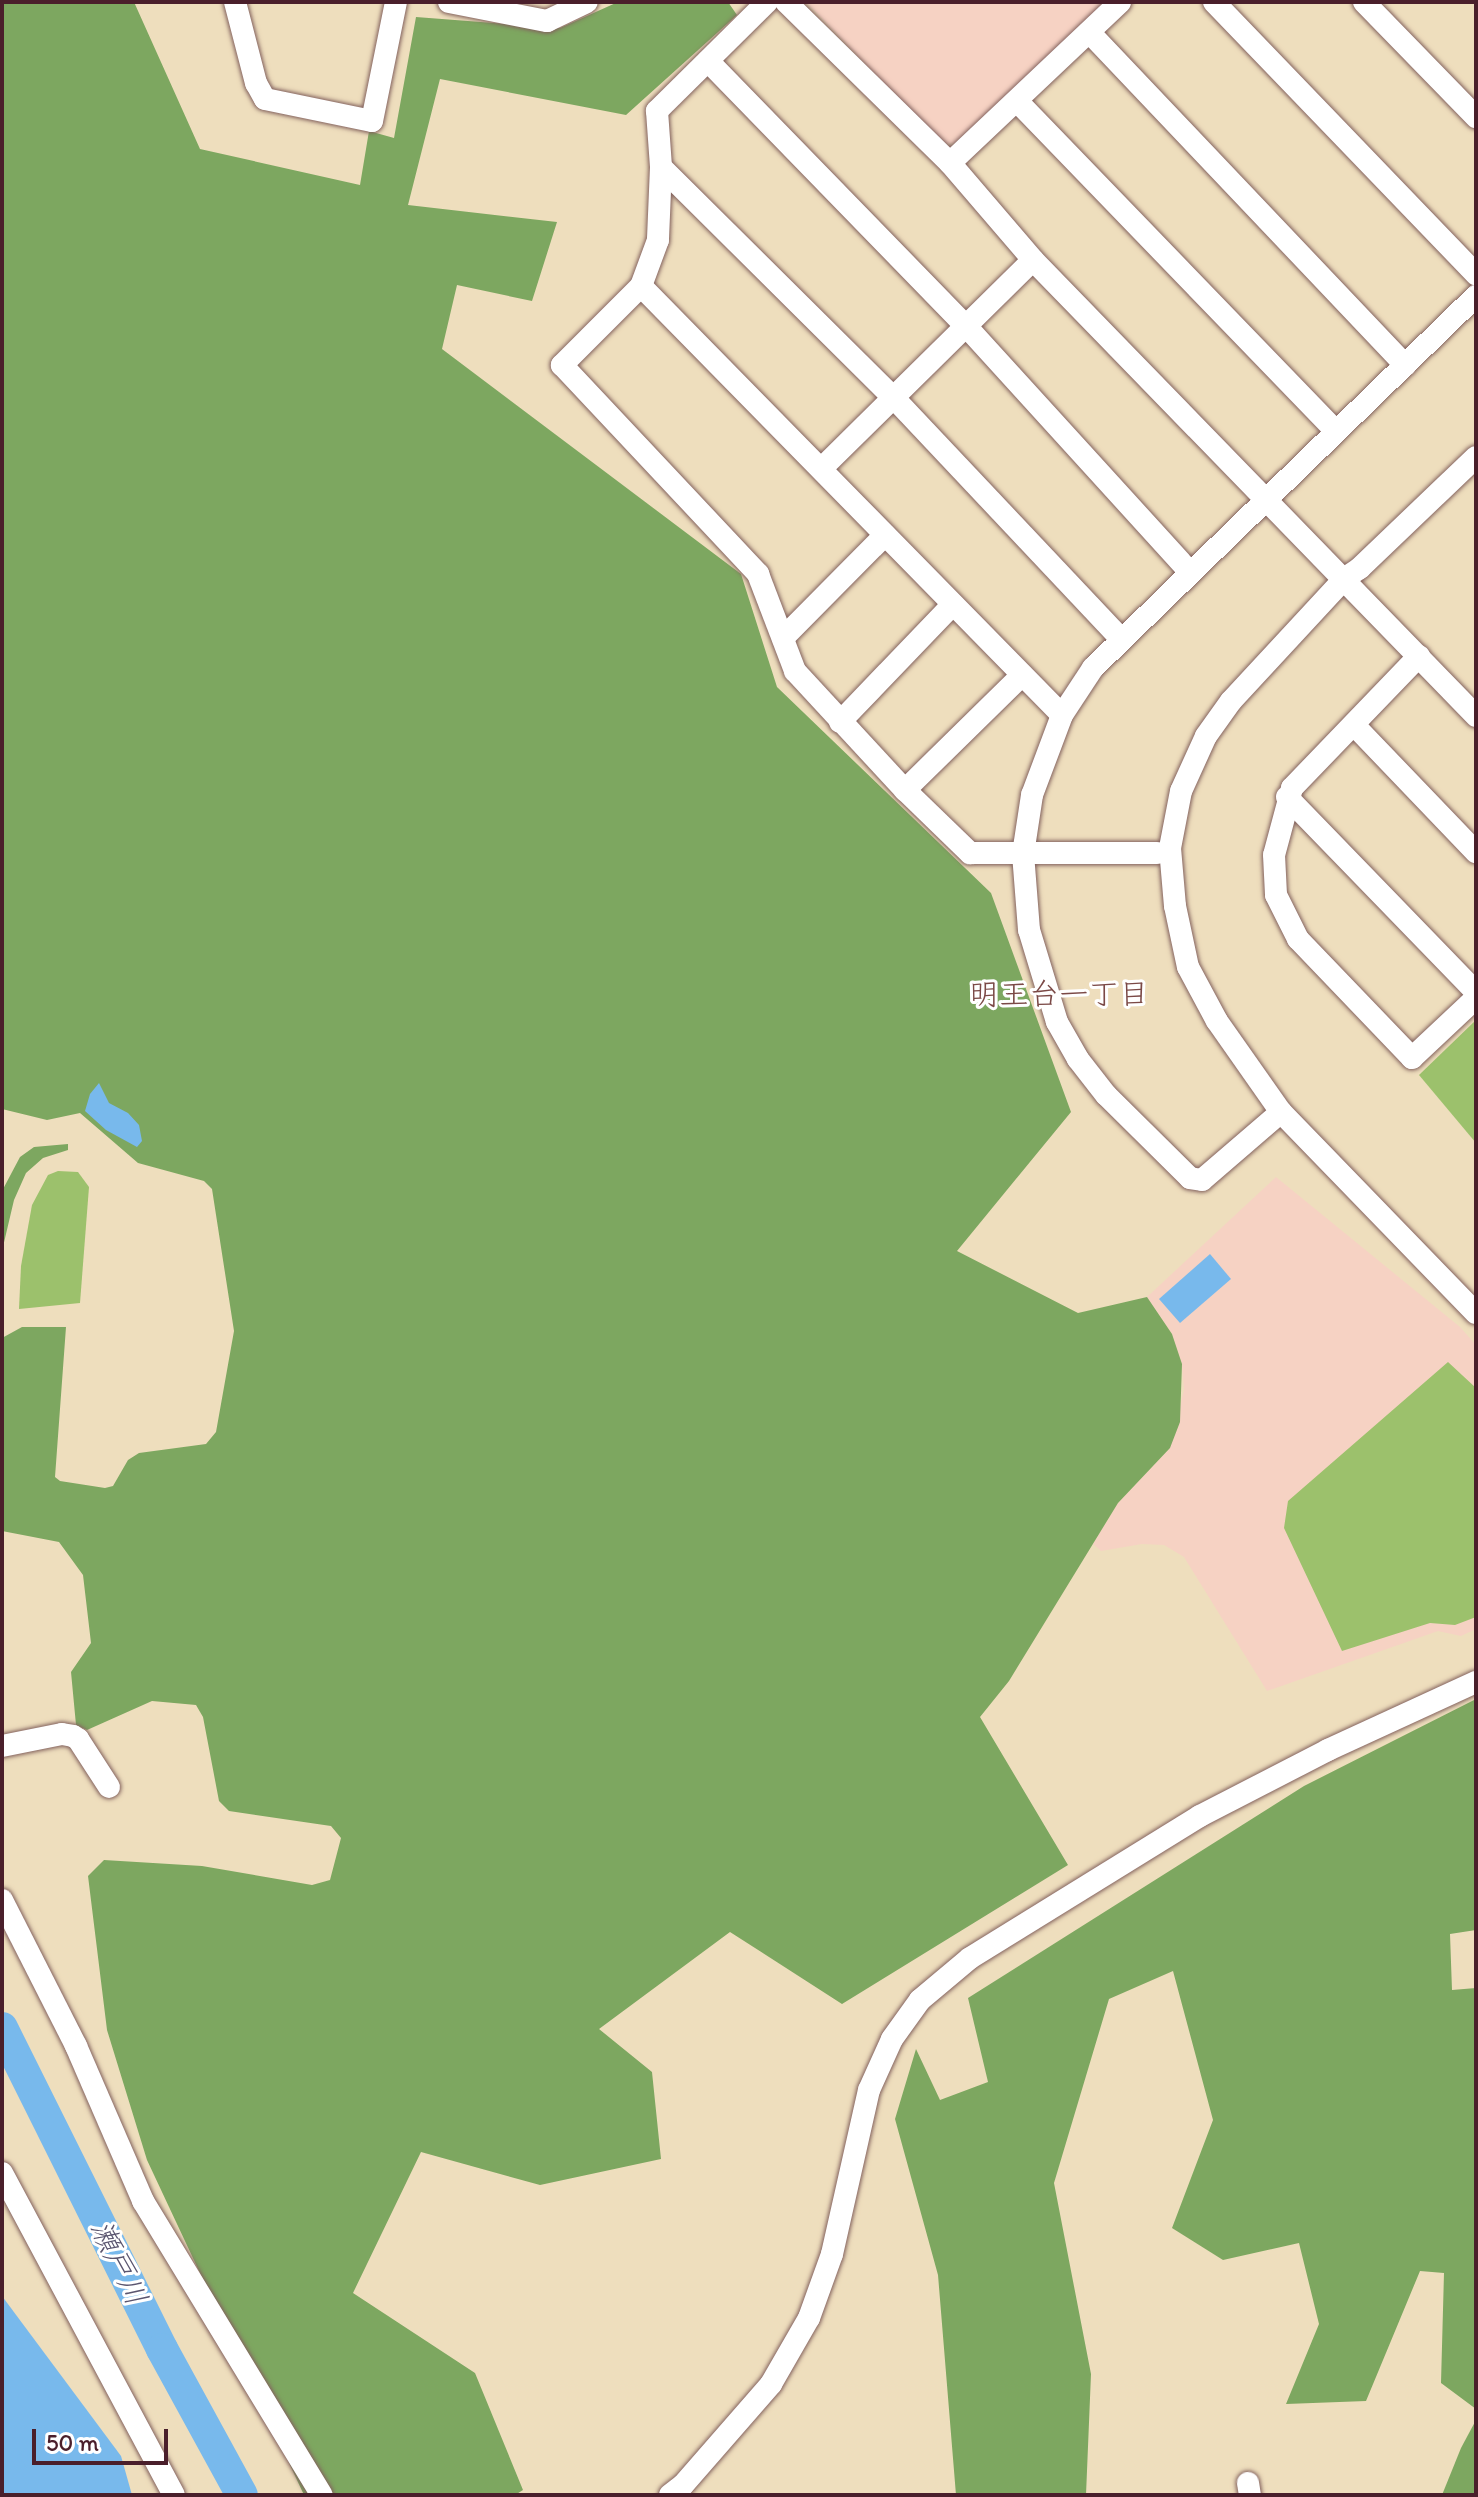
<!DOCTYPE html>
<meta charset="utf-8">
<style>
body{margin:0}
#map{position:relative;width:1478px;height:2497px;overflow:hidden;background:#eedebd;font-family:Itim,"Klee One",sans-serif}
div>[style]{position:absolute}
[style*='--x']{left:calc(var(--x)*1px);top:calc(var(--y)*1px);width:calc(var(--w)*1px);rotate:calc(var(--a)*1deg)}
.built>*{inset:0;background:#f6d2c3}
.green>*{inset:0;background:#9cc16c}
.forest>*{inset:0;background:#7da760}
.water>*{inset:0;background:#78b9ec}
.river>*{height:32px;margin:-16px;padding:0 16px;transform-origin:16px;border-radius:16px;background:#78b9ec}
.roads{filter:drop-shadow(0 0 2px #83625e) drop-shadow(0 0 2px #83625e)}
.minor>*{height:22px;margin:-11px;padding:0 11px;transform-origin:11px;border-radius:11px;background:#fff}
span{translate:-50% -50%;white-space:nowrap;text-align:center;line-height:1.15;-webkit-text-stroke:6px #fff;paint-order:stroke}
.neighbourhood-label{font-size:30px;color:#7b4946}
.water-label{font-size:30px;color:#5a556f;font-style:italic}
.frame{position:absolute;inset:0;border:4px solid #4a1f2b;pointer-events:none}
.scale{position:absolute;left:32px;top:2429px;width:136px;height:36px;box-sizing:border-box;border:4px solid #4a1f2b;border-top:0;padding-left:10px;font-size:24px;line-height:28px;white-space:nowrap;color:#4a1f2b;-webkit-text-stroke:6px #fff;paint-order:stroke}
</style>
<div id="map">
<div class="built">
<i style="clip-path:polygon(806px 2px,1105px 2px,955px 143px,943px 144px)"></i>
<i style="clip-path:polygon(1276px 1177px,1460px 1327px,1476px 1345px,1476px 1629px,1461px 1636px,1438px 1631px,1267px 1691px,1184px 1557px,1164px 1545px,1142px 1544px,1101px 1551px,1093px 1544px,1118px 1503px,1170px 1448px,1184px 1390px,1182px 1364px,1172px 1334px,1147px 1297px)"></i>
</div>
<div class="green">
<i style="clip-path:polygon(1476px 1020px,1476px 1143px,1419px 1075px)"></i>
<i style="clip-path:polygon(58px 1171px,78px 1172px,89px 1187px,80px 1303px,19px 1309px,21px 1266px,32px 1205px,48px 1175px)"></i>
<i style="clip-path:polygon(1448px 1362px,1476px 1388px,1476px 1617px,1455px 1625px,1430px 1623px,1342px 1651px,1284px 1528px,1288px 1501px)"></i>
</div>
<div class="forest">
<i style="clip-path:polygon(2px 2px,134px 2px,200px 149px,360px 185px,369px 131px,394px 138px,416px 17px,560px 28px,618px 2px,728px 2px,737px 15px,626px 115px,440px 79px,408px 205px,557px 222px,532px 301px,457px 285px,442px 349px,741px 574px,777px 687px,991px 893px,1071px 1112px,957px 1251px,1078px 1313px,1147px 1297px,1172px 1334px,1182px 1364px,1180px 1422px,1170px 1448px,1118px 1503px,1009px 1681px,980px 1717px,1068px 1865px,842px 2004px,730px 1932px,599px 2029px,652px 2072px,661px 2159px,540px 2185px,421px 2152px,353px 2293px,475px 2373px,523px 2490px,515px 2495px,304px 2495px,147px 2160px,107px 2030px,88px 1876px,104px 1860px,202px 1866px,312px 1885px,330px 1880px,341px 1838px,331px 1826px,229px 1811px,219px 1801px,203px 1717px,196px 1705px,152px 1701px,87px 1730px,76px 1725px,71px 1672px,91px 1643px,83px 1575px,59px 1542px,2px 1531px,2px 1338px,22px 1327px,66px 1327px,55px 1477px,60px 1481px,105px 1488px,113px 1486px,128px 1460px,139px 1453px,206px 1444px,216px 1432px,234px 1331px,212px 1189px,204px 1181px,138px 1163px,80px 1113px,47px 1120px,2px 1109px)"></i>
<i style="clip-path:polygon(68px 1144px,68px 1150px,43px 1158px,26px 1173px,14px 1200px,2px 1251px,2px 1191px,20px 1157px,34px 1147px)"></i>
<i style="clip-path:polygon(1476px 1699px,1476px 1930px,1450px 1934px,1452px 1990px,1476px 1988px,1476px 2409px,1441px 2383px,1444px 2273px,1420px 2271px,1366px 2401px,1286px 2404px,1319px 2324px,1299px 2243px,1223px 2260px,1172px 2228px,1213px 2120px,1173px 1971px,1109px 1999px,1054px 2183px,1091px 2374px,1086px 2495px,956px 2495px,938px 2275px,895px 2119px,916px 2049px,940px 2100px,988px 2082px,968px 1998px,1304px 1786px)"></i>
<i style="clip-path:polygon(1476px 2420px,1476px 2495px,1442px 2495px,1461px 2448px)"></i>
</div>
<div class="water">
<i style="clip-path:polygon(99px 1083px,109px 1103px,128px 1113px,139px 1125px,142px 1141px,137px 1147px,106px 1130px,85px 1111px,90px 1094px)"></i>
<i style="clip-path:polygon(1210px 1254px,1231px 1279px,1180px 1323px,1159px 1299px)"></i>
<i style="clip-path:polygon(2px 2296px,121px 2456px,132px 2495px,2px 2495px)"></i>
</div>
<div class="river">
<i style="--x:2;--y:2028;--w:359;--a:63.5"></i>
<i style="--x:162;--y:2349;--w:166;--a:61.3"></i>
</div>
<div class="roads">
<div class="minor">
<i style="--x:235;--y:2;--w:84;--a:75.5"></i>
<i style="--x:256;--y:83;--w:18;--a:61"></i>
<i style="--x:265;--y:99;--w:109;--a:11.6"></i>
<i style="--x:372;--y:121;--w:121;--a:-78.6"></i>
<i style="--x:449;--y:2;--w:100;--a:11"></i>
<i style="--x:547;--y:21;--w:44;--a:-25.4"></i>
<i style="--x:767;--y:2;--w:155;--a:135.3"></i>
<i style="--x:657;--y:111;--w:56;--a:85.9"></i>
<i style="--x:661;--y:167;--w:327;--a:44.8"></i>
<i style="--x:893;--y:397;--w:331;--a:46.7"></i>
<i style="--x:786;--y:2;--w:230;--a:44.5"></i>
<i style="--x:950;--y:163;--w:234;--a:-43.4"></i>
<i style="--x:1214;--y:2;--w:378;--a:46.1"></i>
<i style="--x:1364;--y:2;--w:161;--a:45.8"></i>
<i style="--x:1090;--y:33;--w:458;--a:46.5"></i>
<i style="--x:708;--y:61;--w:370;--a:45.8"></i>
<i style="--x:966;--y:326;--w:333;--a:47.7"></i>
<i style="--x:1017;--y:101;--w:459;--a:46"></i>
<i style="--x:950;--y:163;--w:128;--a:49.4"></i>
<i style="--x:1033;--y:260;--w:636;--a:45.83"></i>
<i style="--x:661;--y:167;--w:73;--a:92.4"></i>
<i style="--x:658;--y:240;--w:49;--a:110.3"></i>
<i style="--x:641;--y:286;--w:112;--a:135"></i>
<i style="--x:562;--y:365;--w:287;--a:46.8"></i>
<i style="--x:758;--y:574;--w:104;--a:69.1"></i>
<i style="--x:795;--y:671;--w:162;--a:47.3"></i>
<i style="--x:905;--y:790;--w:91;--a:44.1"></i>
<i style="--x:970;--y:853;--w:187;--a:0"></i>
<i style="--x:641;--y:286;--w:601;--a:45.54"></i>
<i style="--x:1476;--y:457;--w:161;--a:136.3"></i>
<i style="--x:1360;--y:568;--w:18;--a:146"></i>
<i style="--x:1345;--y:578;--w:168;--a:132.8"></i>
<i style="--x:1231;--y:701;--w:43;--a:125.5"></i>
<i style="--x:1206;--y:736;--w:60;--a:114.4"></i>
<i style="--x:1181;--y:791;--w:58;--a:100.9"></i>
<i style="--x:1170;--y:848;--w:58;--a:85.1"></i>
<i style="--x:1175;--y:906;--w:62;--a:78"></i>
<i style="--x:1188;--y:967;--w:61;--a:61.8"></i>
<i style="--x:1217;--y:1021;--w:111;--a:54.9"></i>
<i style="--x:1281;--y:1112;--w:280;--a:45.9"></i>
<i style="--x:822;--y:468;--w:296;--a:-44.6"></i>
<i style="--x:783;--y:638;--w:145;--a:-45.3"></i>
<i style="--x:1419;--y:656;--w:183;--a:133.9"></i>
<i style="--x:1292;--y:788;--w:69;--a:105"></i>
<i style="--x:1274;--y:855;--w:40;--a:87.1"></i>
<i style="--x:1276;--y:895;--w:49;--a:63.4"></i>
<i style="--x:1298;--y:939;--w:165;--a:46.2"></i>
<i style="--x:1412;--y:1058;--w:88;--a:-43.2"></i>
<i style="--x:840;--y:722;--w:163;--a:-46.2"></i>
<i style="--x:1354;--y:725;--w:176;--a:46.2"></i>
<i style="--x:905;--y:790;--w:164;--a:-44.5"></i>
<i style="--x:1287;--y:797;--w:272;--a:45.9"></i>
<i style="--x:1281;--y:1112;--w:104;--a:139.3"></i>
<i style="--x:1202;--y:1180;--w:12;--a:-171"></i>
<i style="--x:1190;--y:1178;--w:118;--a:-135.3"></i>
<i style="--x:1106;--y:1095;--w:46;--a:-127.9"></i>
<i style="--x:1078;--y:1059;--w:43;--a:-119.6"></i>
<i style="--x:1057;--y:1022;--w:96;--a:-106.9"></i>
<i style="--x:1029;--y:930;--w:76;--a:-94.5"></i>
<i style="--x:1023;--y:854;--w:60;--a:-81.3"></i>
<i style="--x:1032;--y:795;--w:85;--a:-69.4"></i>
<i style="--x:1062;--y:715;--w:56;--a:-56.6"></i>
<i style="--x:1093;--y:668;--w:534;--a:-44.17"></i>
<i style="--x:2;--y:1746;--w:61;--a:-11.3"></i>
<i style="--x:62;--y:1734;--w:11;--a:10"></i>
<i style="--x:73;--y:1736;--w:6;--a:31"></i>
<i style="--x:78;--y:1739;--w:57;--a:57.1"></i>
<i style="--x:2;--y:1900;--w:164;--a:63.1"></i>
<i style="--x:76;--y:2046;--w:169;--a:66.6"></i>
<i style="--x:143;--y:2201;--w:344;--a:58.7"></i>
<i style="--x:2;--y:2173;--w:365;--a:61.9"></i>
<i style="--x:1248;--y:2483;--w:12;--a:81"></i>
<i style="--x:670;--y:2495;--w:16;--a:-38"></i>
<i style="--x:683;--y:2485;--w:134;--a:-48.9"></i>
<i style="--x:771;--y:2384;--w:76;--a:-60.1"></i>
<i style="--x:809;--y:2318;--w:68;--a:-70.2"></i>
<i style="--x:832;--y:2254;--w:168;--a:-77.3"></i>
<i style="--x:869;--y:2090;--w:56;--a:-65.7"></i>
<i style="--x:892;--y:2039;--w:48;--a:-54.3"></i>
<i style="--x:920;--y:2000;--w:65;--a:-40"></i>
<i style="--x:970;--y:1958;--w:270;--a:-31.7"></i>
<i style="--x:1200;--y:1816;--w:144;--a:-27.3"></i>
<i style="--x:1328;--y:1750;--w:163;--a:-24.7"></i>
</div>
</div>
<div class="neighbourhood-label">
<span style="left:1059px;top:994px">明王台一丁目</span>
</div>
<div class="water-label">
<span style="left:119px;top:2263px;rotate:64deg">瀬戸川</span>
</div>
<div class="frame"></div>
<div class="scale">50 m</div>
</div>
